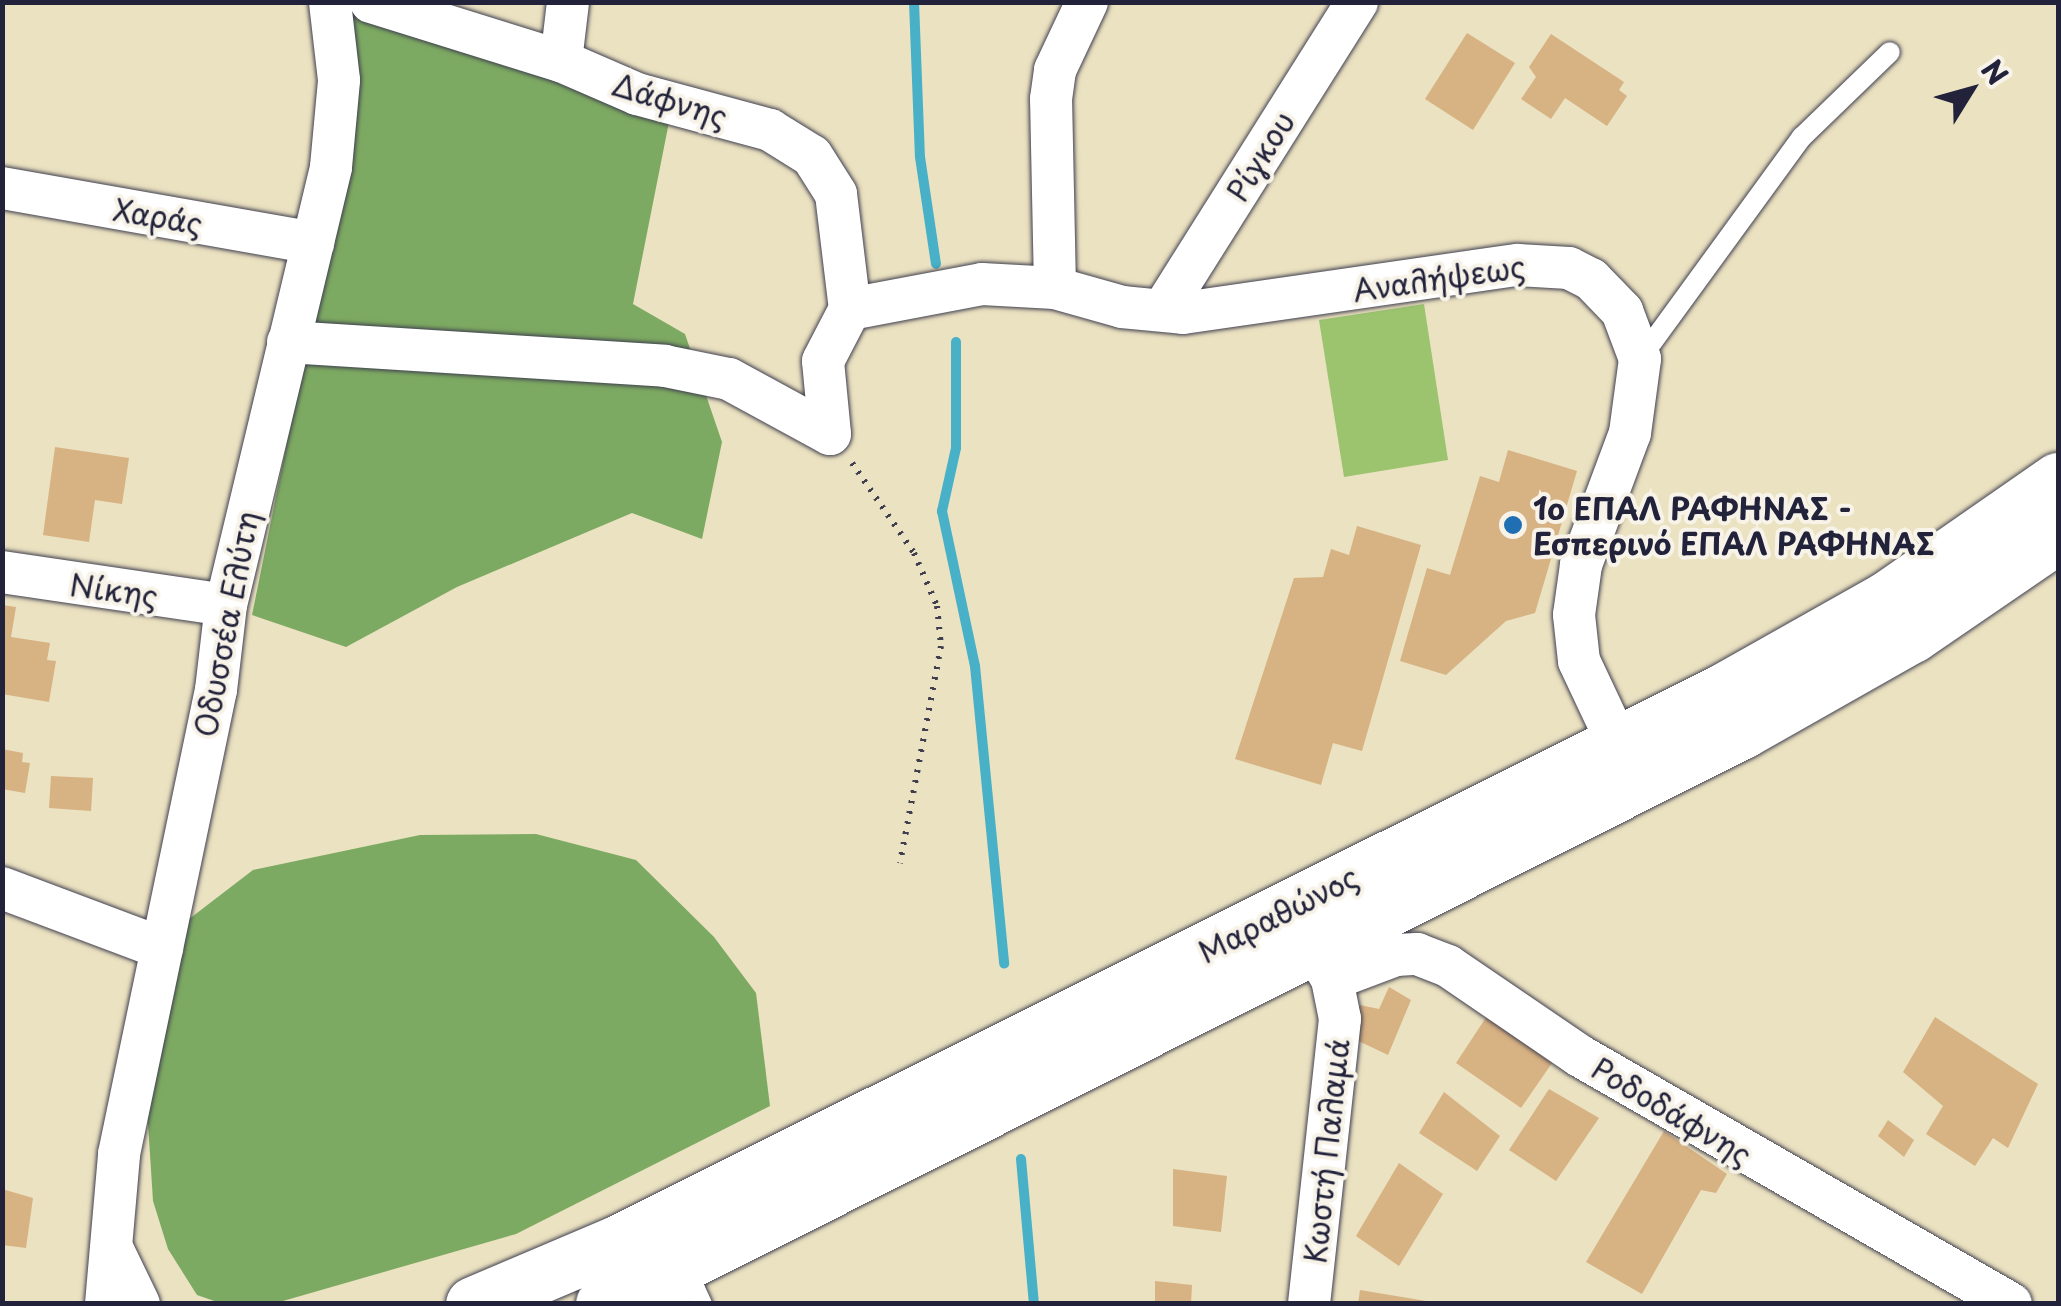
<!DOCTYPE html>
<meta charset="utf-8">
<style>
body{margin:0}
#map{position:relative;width:2061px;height:1306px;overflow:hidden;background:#ebe2c1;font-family:"Playpen Sans",sans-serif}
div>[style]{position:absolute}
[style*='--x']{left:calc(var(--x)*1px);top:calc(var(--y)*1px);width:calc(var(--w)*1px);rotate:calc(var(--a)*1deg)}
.green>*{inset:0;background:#9cc46f}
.forest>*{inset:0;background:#7daa62}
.stream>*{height:10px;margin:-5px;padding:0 5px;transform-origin:5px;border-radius:5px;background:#48b0c7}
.building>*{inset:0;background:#d7b283}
.path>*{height:6px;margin-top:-3px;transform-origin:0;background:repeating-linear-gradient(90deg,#403f4f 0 2.5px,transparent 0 10.5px)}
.roads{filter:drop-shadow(0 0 2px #403f4f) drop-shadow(0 0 2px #403f4f)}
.lane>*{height:20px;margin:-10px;padding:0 10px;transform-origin:10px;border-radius:10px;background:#fff}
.street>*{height:42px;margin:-21px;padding:0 21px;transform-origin:21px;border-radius:21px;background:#fff}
.primary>*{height:55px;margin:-27.5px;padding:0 27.5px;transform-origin:27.5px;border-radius:27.5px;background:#fff}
.dots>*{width:28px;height:28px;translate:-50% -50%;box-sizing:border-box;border:5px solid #f7f3e8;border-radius:50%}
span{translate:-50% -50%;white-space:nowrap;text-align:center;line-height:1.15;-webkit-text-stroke:8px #f7f3e8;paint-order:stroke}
.street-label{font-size:30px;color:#22223b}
.poi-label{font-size:30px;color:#22223b;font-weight:700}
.left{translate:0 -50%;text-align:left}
.frame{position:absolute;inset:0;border:5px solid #22223b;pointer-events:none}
.north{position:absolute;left:1921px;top:40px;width:100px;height:100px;-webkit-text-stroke:8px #f7f3e8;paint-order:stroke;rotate:53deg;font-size:28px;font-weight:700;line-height:40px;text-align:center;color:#22223b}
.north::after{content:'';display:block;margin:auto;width:35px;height:45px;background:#22223b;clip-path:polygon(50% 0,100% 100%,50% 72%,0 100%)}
</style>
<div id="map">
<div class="green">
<i style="clip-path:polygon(1424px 304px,1448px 460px,1344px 477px,1319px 320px)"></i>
</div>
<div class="forest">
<i style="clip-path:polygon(341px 6px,670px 117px,633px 304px,685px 334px,722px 442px,702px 539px,632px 513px,457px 587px,346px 647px,252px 615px,341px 176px)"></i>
<i style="clip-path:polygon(536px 834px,636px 860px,714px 937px,756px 993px,770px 1106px,516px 1234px,276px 1303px,220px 1303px,197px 1295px,168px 1249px,153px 1201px,146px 1093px,180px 926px,253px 870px,420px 835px)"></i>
</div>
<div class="stream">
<i style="--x:914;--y:2;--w:155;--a:87.8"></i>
<i style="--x:920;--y:157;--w:108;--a:81.5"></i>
<i style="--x:956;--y:342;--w:106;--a:90"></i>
<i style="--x:956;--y:448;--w:65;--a:102.5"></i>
<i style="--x:942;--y:511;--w:158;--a:78"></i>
<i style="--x:975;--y:666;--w:299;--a:84.4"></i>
<i style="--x:1021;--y:1159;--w:146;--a:84.9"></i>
</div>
<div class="building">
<i style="clip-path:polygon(1467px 33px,1515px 63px,1473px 130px,1425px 99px)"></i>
<i style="clip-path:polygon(1551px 34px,1624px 82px,1619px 90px,1627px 96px,1607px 126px,1565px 98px,1551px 119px,1521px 99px,1536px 77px,1529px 67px)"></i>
<i style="clip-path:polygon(55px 447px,129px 458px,122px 504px,95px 500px,89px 542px,43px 535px)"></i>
<i style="clip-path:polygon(1508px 450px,1577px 471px,1535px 613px,1506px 621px,1446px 675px,1400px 661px,1427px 568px,1450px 575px,1480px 476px,1499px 482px)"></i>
<i style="clip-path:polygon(1357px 526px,1421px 545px,1362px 751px,1333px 743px,1321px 785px,1235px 759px,1294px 578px,1323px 577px,1331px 549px,1349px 555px)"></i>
<i style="clip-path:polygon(2px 605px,16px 607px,11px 637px,50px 643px,47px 660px,56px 661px,49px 702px,2px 694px)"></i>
<i style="clip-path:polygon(2px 749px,23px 753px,22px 762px,30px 763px,25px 793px,2px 789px)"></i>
<i style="clip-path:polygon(51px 776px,93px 778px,91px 811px,49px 808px)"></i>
<i style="clip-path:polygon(1389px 987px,1411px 1000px,1388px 1055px,1348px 1036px,1360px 1005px,1379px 1009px)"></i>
<i style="clip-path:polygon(1487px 1016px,1552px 1063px,1521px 1108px,1456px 1063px)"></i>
<i style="clip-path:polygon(1935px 1017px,2038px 1084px,2008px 1148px,1993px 1138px,1975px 1166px,1926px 1134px,1943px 1106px,1903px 1072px)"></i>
<i style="clip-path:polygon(1549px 1089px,1599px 1118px,1556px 1181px,1509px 1150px)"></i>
<i style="clip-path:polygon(1444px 1092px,1500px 1136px,1477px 1171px,1419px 1133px)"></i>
<i style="clip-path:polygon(1888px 1120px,1914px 1140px,1904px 1157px,1878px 1136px)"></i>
<i style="clip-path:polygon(1664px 1131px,1727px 1174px,1716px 1193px,1701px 1190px,1642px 1294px,1586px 1262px)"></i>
<i style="clip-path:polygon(1399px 1163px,1443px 1194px,1399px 1266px,1356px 1236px)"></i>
<i style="clip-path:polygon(1173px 1169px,1227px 1176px,1221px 1232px,1173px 1226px)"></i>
<i style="clip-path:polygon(2px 1189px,33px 1198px,26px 1248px,2px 1245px)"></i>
<i style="clip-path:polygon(1155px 1281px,1192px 1285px,1191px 1304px,1155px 1304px)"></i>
<i style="clip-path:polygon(1360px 1290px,1426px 1301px,1425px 1304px,1358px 1304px)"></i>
</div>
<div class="path">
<i style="--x:852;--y:463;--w:109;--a:55.4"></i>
<i style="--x:914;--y:553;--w:58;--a:66.5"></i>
<i style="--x:937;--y:606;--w:40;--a:84.3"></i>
<i style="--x:941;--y:646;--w:221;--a:100.7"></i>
</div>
<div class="roads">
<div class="lane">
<i style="--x:1640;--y:359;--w:275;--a:-53.9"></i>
<i style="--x:1802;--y:137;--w:122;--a:-44"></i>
<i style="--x:671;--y:1295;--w:25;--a:-14"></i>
<i style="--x:695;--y:1289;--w:17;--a:65"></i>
</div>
<div class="street">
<i style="--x:371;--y:2;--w:199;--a:17.3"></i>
<i style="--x:561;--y:61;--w:83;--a:23.5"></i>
<i style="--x:637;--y:94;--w:138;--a:15.1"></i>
<i style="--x:770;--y:130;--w:49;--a:31.8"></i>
<i style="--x:812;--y:156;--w:45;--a:57.7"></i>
<i style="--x:836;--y:194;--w:116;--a:83.1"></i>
<i style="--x:561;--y:61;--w:59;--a:-83.2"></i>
<i style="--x:2;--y:188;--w:316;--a:10"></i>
<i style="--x:1055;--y:288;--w:189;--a:-91.2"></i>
<i style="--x:1051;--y:99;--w:29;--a:-82"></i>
<i style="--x:1055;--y:70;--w:75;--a:-64.8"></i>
<i style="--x:850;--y:309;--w:134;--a:-10.7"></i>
<i style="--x:982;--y:284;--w:73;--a:3.1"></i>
<i style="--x:1055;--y:288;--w:70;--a:15.8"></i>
<i style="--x:1122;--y:307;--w:61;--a:5.6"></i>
<i style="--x:1183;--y:313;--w:338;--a:-8.2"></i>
<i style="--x:1518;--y:265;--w:51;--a:3.4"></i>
<i style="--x:1569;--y:268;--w:25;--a:27"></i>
<i style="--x:1591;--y:279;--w:45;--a:45.9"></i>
<i style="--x:1622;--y:311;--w:51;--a:69.4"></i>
<i style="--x:1640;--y:359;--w:75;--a:97.7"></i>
<i style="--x:1630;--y:433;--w:141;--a:110.4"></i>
<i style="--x:1581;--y:565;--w:50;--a:98"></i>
<i style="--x:1574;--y:615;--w:46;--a:83.8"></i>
<i style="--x:1579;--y:661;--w:92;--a:64.8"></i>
<i style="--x:1163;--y:310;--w:364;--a:-57.8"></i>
<i style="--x:288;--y:342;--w:378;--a:3.6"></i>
<i style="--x:665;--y:366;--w:65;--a:11.5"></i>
<i style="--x:729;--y:379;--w:115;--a:28.6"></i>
<i style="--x:830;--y:434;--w:73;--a:-95.5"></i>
<i style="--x:823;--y:361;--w:59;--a:-62.6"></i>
<i style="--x:2;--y:572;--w:226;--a:8.4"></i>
<i style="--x:2;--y:888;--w:171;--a:20.6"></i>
<i style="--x:1332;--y:979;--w:68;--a:-20.6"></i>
<i style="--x:1396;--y:955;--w:21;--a:-3"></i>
<i style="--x:1417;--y:954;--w:33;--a:21"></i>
<i style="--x:1448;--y:966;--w:160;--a:34.3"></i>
<i style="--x:1580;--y:1056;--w:497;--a:29.9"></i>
<i style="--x:112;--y:1248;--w:62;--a:64.3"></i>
<i style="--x:106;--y:1304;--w:151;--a:-85"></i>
<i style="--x:119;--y:1154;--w:474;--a:-78.2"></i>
<i style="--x:216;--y:690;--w:86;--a:-83.3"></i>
<i style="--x:226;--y:605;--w:450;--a:-76.5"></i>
<i style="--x:331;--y:167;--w:87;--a:-84.7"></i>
<i style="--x:339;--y:80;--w:79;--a:-96.6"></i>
<i style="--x:1309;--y:1304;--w:287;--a:-83.8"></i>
<i style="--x:1340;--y:1019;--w:41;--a:-101.3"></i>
<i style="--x:1332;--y:979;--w:29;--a:-121"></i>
</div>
<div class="primary">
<i style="--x:473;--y:1304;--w:156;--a:-23"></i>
<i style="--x:617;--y:1243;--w:1236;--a:-26.52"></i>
<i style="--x:1723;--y:691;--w:189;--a:-29.4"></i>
<i style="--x:1888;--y:598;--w:207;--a:-34.8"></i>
<i style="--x:603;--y:1304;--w:1275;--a:-26.71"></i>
<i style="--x:1742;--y:731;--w:195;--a:-29.5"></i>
<i style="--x:1912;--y:635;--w:177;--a:-34.4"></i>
</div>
</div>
<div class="dots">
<i style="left:1513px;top:525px;background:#1f6fb2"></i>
</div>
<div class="street-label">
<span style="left:670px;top:100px;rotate:17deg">Δάφνης</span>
<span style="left:1260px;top:156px;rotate:-58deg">Ρίγκου</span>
<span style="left:158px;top:216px;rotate:10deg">Χαράς</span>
<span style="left:1439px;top:278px;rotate:-8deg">Αναλήψεως</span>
<span style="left:114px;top:590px;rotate:8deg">Νίκης</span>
<span style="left:226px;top:624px;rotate:-79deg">Οδυσσέα Ελύτη</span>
<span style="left:1278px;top:914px;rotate:-27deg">Μαραθώνος</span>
<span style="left:1672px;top:1111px;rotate:31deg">Ροδοδάφνης</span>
<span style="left:1326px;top:1151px;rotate:-84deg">Κωστή Παλαμά</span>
</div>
<div class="poi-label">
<span class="left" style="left:1533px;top:525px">1ο ΕΠΑΛ ΡΑΦΗΝΑΣ -<br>Εσπερινό ΕΠΑΛ ΡΑΦΗΝΑΣ</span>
</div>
<div class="frame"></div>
<div class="north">N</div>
</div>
